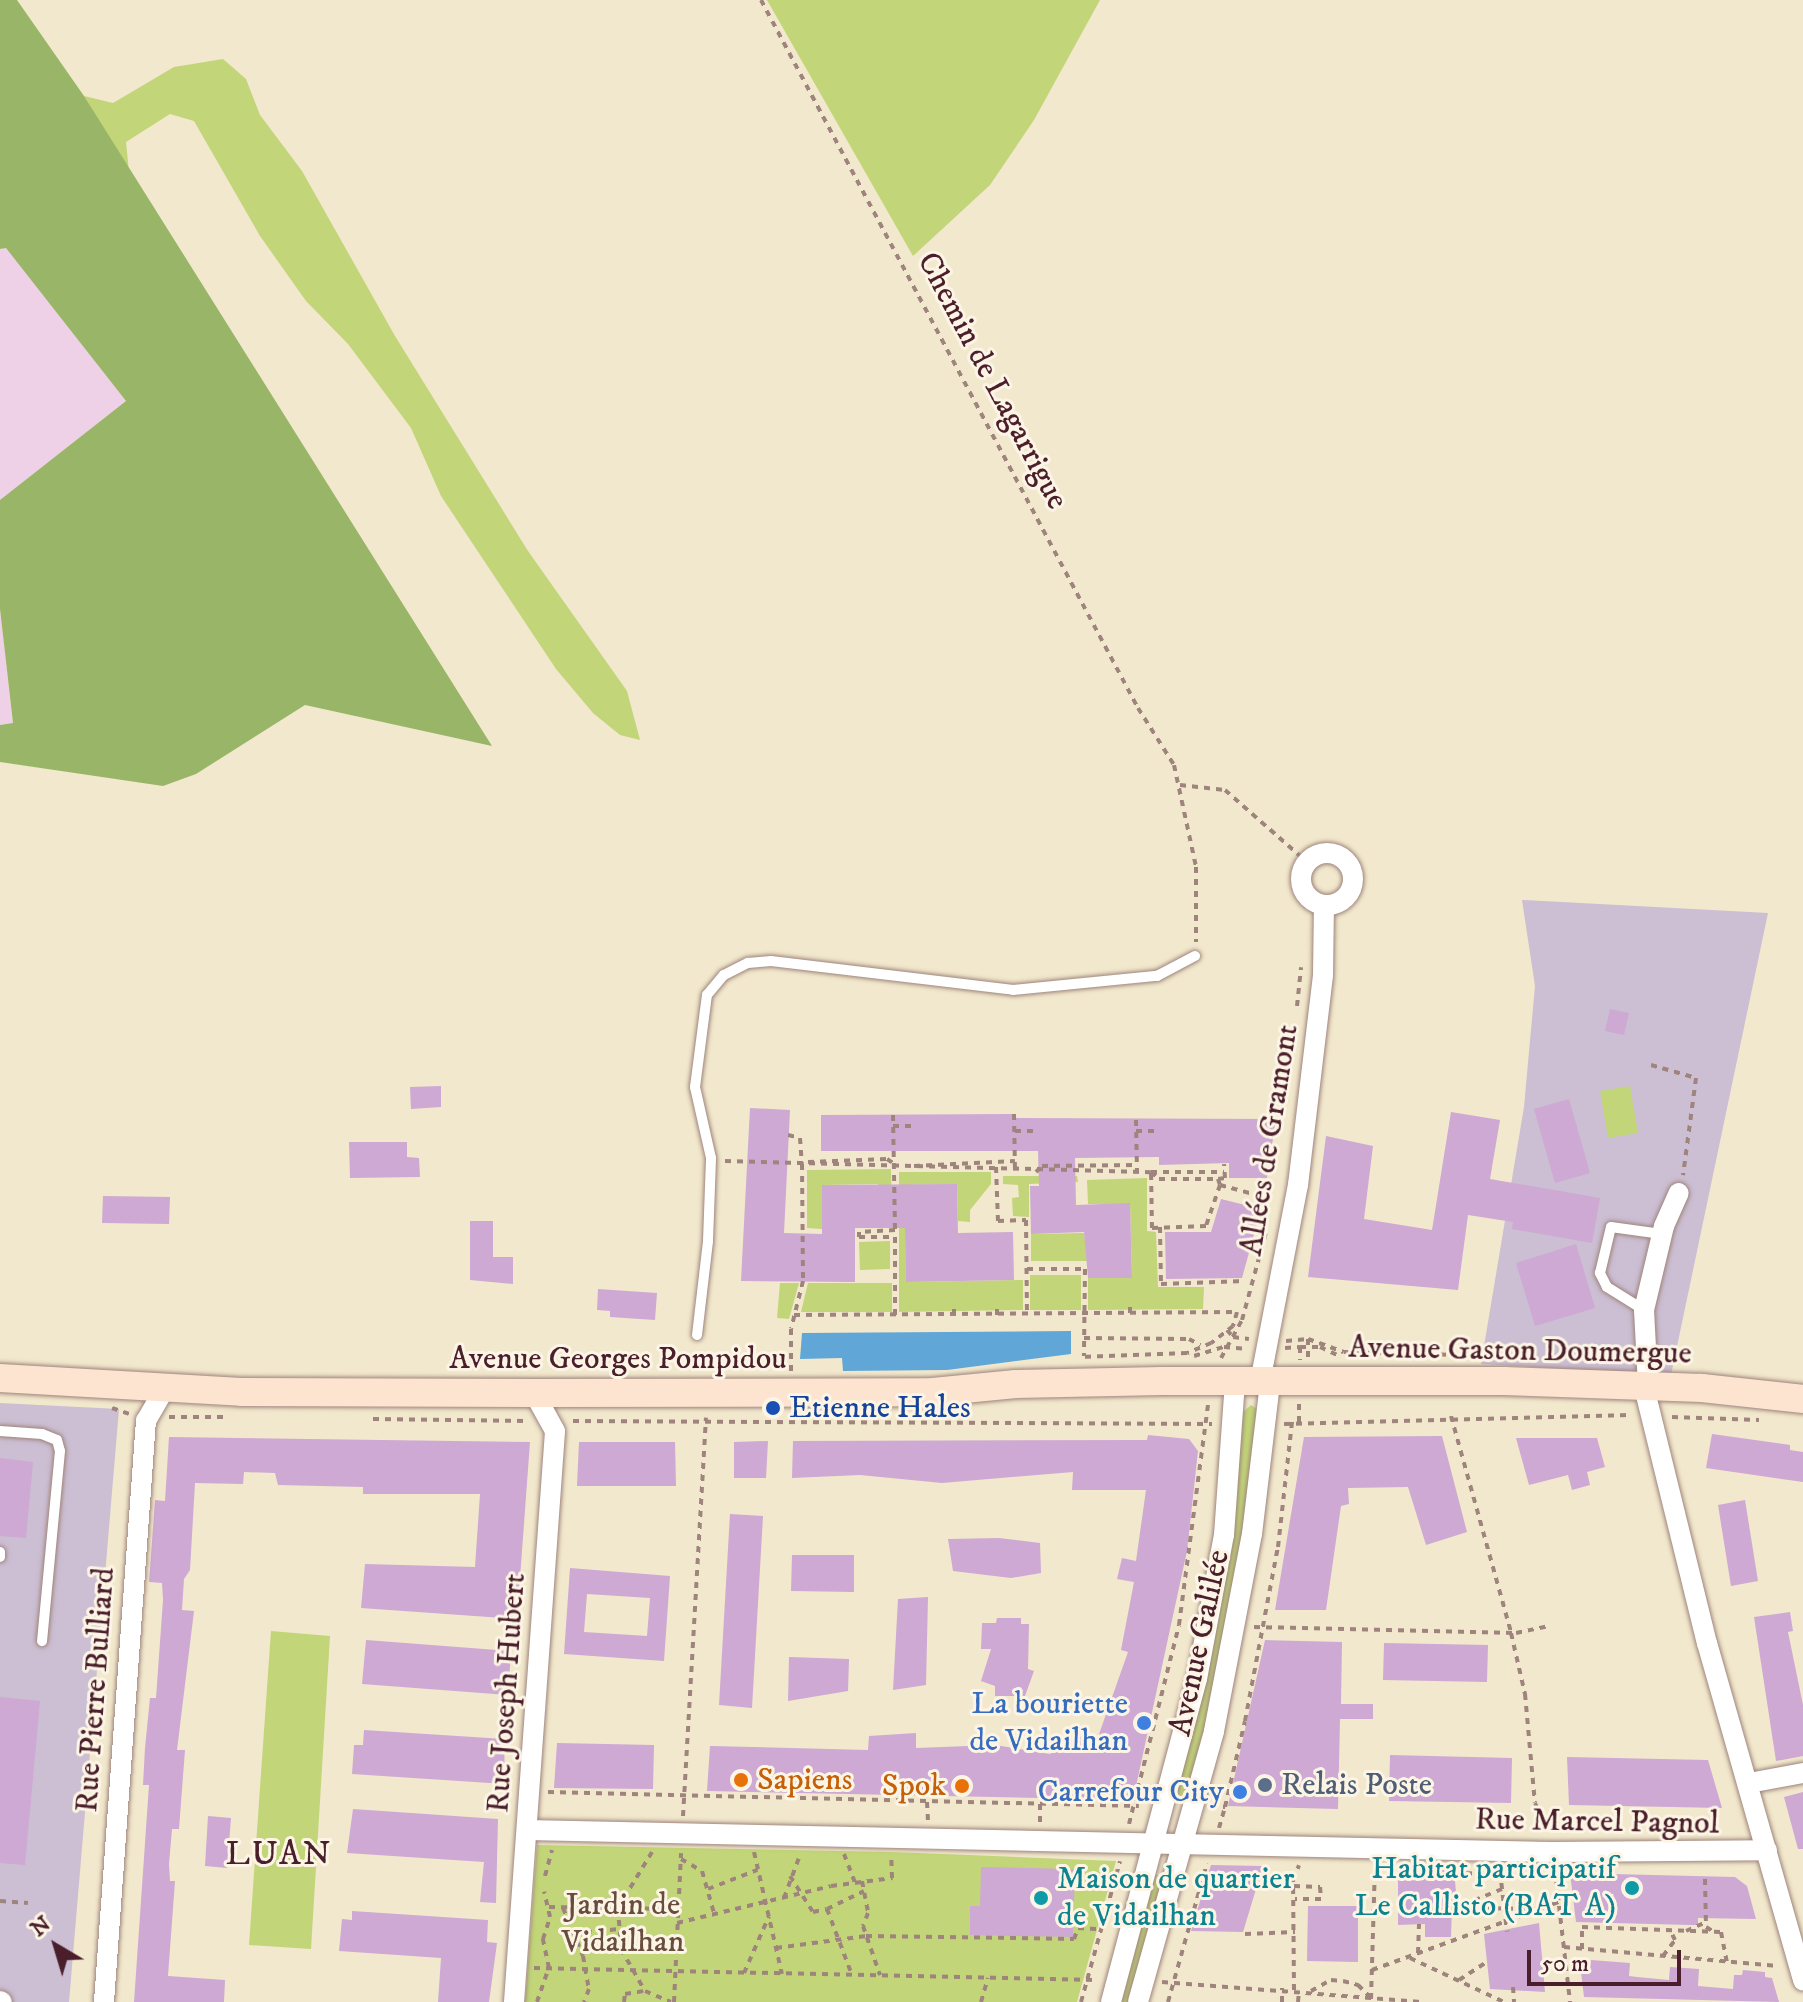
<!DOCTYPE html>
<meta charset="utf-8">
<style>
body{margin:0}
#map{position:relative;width:1803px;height:2002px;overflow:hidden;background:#f2e8cd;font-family:"IM FELL DW Pica",serif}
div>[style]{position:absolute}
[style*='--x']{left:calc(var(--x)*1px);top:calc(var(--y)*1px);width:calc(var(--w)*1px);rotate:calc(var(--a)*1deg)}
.built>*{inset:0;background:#eed0e7}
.industrial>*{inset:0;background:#ccbed3}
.green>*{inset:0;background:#c2d578}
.forest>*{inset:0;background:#99b668}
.water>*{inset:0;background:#60a6d6}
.building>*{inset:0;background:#cda9d3}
.path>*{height:4px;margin-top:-2px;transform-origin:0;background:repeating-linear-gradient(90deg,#9e847c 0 6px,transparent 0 12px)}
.roads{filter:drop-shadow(0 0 2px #9e847c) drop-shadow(0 0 2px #9e847c)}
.service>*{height:10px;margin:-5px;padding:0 5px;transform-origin:5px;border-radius:5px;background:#fff}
.minor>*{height:20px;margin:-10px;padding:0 10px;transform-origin:10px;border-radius:10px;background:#fff}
.minor>.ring{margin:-10px;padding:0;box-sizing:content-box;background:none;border:20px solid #fff;border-radius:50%}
.secondary>*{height:28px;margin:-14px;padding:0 14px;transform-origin:14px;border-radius:14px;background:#fde4d1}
.dots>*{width:22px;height:22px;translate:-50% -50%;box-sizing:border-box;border:4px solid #fcf5e5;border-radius:50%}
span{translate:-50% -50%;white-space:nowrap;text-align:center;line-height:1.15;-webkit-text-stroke:6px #fcf5e5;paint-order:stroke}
.street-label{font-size:32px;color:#4a1f2b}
.transit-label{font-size:32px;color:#164399}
.left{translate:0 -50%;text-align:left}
.shop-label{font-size:32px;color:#366cbe}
.right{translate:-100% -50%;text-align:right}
.food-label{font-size:32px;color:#c56008}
.service-label{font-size:32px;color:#4e5e75}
.culture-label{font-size:32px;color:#0d838f}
.park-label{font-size:32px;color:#684c3e}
.neighbourhood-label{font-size:34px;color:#4a1f2b;letter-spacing:2px}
.north{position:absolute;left:16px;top:1906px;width:80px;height:80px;-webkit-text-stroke:6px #fcf5e5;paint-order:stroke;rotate:322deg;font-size:22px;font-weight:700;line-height:32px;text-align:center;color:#4a1f2b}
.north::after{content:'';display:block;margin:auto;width:28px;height:36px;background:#4a1f2b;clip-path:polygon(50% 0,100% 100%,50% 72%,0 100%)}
.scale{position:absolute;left:1527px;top:1950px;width:154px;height:36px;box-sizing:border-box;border:4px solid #4a1f2b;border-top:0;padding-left:10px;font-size:24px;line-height:28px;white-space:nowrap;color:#4a1f2b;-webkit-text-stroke:6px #fcf5e5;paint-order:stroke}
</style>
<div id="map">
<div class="built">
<i style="clip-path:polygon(6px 247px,126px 401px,0 500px,0 249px)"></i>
<i style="clip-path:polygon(0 609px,13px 724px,0 725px)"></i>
</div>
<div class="industrial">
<i style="clip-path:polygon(1522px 900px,1768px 913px,1671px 1375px,1481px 1364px,1524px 1107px,1535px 986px)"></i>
<i style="clip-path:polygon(0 1403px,119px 1409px,69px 2002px,0 2002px)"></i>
</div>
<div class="green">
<i style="clip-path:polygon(767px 0,1100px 0,1034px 120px,990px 185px,913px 256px)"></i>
<i style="clip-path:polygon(223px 59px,246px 79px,260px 115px,302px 171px,395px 336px,528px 551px,627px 691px,640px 740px,620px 735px,593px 713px,556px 669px,441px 496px,411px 428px,348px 344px,306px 301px,260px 236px,194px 121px,170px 114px,126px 142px,129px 172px,84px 96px,113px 103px,174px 67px)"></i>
<i style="clip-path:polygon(1630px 1086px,1638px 1133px,1608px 1138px,1600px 1091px)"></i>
<i style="clip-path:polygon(891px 1169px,892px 1227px,878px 1228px,878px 1184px,823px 1185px,822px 1229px,807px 1228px,807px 1170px)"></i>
<i style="clip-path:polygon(899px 1172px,991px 1172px,991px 1184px,970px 1210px,970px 1222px,958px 1221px,957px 1184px,905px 1185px,906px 1282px,1023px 1280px,1023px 1310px,899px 1312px)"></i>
<i style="clip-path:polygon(1003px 1176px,1077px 1176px,1078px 1182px,1029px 1184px,1029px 1217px,1013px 1216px,1012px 1198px,1019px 1197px,1018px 1185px,1003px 1184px)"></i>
<i style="clip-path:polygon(1147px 1178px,1147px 1231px,1156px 1232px,1158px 1287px,1204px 1287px,1203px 1309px,1088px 1310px,1088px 1278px,1132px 1277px,1130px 1204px,1088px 1204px,1087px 1180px)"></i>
<i style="clip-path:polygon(1084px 1233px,1088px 1261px,1031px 1261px,1031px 1234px)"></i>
<i style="clip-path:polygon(890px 1241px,890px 1269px,860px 1270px,859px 1242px)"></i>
<i style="clip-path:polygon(1030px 1275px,1081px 1275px,1081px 1310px,1030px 1310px)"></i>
<i style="clip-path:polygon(780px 1283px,799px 1283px,789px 1319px,777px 1318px)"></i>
<i style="clip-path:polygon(808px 1283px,892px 1283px,892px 1312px,801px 1312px)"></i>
<i style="clip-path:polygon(1251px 1405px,1257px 1409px,1240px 1568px,1190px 1801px,1174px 1801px,1230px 1529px,1243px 1412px)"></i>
<i style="clip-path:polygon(271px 1631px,330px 1636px,311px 1949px,249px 1945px)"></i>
<i style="clip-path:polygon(537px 1845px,891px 1852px,1116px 1861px,1077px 2002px,525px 2002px)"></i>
<i style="clip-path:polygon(1153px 1875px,1168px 1875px,1133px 2002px,1117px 2002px)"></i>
</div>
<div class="forest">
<i style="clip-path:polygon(0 0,17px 0,84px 96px,492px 746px,305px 705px,196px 774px,163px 786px,0 762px,0 725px,13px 723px,0 609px,0 500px,126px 401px,6px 248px,0 249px)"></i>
</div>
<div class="water">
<i style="clip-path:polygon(1071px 1331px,1071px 1354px,947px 1370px,843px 1371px,842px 1358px,800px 1359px,802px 1333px)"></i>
</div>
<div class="building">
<i style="clip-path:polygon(1610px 1009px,1629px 1013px,1624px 1035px,1605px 1031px)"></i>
<i style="clip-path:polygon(441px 1086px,441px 1107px,411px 1109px,410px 1087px)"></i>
<i style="clip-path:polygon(1569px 1099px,1590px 1173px,1555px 1183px,1534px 1109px)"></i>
<i style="clip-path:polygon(750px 1108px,790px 1110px,784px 1233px,822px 1234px,822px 1185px,957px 1184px,958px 1233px,1013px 1232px,1014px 1280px,906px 1282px,905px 1228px,855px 1228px,855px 1282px,741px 1281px)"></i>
<i style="clip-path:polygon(1451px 1112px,1500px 1120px,1490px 1179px,1600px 1198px,1592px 1243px,1512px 1229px,1513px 1222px,1468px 1215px,1458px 1290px,1308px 1277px,1326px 1136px,1373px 1146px,1364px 1219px,1432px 1230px)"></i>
<i style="clip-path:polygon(1012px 1114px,1012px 1118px,1276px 1119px,1267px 1178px,1229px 1178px,1229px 1163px,1159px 1165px,1159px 1157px,1075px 1158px,1076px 1205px,1130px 1203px,1132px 1278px,1088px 1278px,1084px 1232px,1031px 1234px,1030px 1186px,1039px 1186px,1038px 1151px,821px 1151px,821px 1115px)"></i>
<i style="clip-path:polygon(349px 1142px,407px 1142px,407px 1157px,419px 1158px,420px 1177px,350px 1178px)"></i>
<i style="clip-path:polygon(103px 1196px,170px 1197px,169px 1224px,102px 1223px)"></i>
<i style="clip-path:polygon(1221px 1199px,1261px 1209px,1242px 1278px,1166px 1279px,1165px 1232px,1211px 1232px)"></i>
<i style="clip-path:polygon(470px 1221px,493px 1221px,493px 1257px,513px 1257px,513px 1284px,470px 1280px)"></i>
<i style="clip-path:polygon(1576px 1244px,1595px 1308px,1535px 1326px,1516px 1263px)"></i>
<i style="clip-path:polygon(598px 1289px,657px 1293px,655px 1320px,610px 1317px,610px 1311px,597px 1310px)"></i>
<i style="clip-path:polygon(1712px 1434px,1790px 1445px,1790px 1450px,1803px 1452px,1803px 1482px,1706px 1468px)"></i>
<i style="clip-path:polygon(1148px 1435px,1189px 1439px,1198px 1451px,1187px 1551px,1133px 1800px,707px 1791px,710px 1746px,868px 1750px,869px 1736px,916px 1733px,916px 1748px,995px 1745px,1050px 1754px,1058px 1749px,1059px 1736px,1098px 1737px,1128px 1652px,1121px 1650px,1134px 1582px,1117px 1579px,1122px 1558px,1136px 1561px,1146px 1490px,1072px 1490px,1073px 1472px,942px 1483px,860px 1475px,792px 1478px,793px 1441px,1147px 1440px)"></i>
<i style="clip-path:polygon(1442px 1436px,1467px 1532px,1426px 1545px,1408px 1487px,1348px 1488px,1349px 1504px,1341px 1506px,1326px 1610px,1275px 1610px,1304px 1437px)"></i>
<i style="clip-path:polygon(169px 1437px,530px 1442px,517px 1619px,361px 1608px,365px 1564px,475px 1567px,480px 1494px,363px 1494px,363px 1487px,278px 1485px,275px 1473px,244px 1472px,243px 1484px,195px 1483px,190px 1570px,184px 1579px,182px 1610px,194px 1611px,177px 1750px,185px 1750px,179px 1829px,172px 1829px,169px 1864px,170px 1881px,175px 1881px,168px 1976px,225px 1980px,224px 2002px,134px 2002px,149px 1785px,143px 1785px,145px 1748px,150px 1698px,156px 1698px,163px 1600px,162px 1583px,149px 1582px,155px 1500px,165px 1501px)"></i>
<i style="clip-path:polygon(1516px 1438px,1597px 1438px,1605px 1467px,1587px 1472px,1590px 1485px,1572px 1490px,1568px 1475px,1529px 1485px)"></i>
<i style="clip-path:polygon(768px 1441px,766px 1478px,734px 1478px,734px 1442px)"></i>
<i style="clip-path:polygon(579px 1442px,675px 1442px,676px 1486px,577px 1486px)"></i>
<i style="clip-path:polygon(0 1458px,33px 1462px,26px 1538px,0 1536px)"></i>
<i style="clip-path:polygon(1745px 1500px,1758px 1581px,1731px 1586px,1718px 1505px)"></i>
<i style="clip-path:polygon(730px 1514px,763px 1516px,752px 1708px,719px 1705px)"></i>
<i style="clip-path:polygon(999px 1538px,1040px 1543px,1041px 1573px,1011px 1578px,953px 1571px,948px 1539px)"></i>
<i style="clip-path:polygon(792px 1555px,854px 1555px,854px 1592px,791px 1591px)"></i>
<i style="clip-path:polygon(evenodd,570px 1568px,670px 1576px,664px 1661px,564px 1654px,570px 1568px,587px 1594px,650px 1598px,647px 1636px,584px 1632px,587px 1594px)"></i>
<i style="clip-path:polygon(928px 1597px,926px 1685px,893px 1690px,898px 1599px)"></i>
<i style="clip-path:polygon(1790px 1612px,1793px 1631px,1788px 1632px,1803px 1705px,1803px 1756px,1776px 1761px,1754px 1617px)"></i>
<i style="clip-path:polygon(997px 1618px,1021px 1618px,1021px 1624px,1029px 1624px,1028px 1669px,1034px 1671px,1025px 1696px,995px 1696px,995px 1686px,981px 1681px,991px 1649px,981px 1649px,982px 1623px,996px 1623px)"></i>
<i style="clip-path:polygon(366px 1640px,511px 1651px,508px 1695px,362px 1684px)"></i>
<i style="clip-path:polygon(1265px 1640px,1342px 1642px,1341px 1704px,1373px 1704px,1373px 1719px,1340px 1719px,1338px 1809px,1228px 1806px)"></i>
<i style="clip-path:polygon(1384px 1643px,1488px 1645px,1487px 1682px,1383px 1680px)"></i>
<i style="clip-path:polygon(789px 1657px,849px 1659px,848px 1691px,788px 1701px)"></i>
<i style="clip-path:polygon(0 1697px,40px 1701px,25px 1865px,0 1863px)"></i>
<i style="clip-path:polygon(364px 1730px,504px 1739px,505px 1784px,352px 1774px,354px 1745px,363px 1745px)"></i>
<i style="clip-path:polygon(557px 1743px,654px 1745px,653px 1789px,554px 1788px)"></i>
<i style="clip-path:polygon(1390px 1755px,1512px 1758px,1511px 1803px,1389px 1801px)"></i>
<i style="clip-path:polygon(1567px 1757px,1708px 1760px,1722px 1808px,1569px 1805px)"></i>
<i style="clip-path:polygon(1803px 1792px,1803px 1849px,1798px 1849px,1784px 1797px)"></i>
<i style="clip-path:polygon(353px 1809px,498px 1819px,496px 1903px,480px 1902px,484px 1862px,347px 1853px)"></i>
<i style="clip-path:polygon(208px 1816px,231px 1818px,227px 1868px,205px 1866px)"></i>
<i style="clip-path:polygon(1211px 1865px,1263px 1866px,1243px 1932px,1191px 1931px)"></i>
<i style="clip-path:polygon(981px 1867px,1075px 1869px,1073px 1937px,970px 1935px,970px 1906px,980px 1906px)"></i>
<i style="clip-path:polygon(1398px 1868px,1454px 1869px,1457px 1905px,1452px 1906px,1451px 1937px,1425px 1937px,1425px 1924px,1398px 1925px)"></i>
<i style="clip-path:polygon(1570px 1873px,1735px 1877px,1747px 1886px,1756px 1919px,1698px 1918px,1698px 1925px,1690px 1925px,1576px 1922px)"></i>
<i style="clip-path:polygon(1308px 1906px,1358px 1906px,1358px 1962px,1307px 1961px)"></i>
<i style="clip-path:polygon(352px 1911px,488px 1920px,487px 1942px,497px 1943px,489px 2002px,438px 2002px,441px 1958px,339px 1951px,342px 1919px,352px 1920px)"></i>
<i style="clip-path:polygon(1539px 1923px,1545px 1992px,1490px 1989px,1484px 1934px)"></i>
<i style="clip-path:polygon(1591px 1960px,1630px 1963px,1629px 1976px,1637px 1977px,1669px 1980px,1670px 1967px,1699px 1969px,1698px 1986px,1733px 1989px,1734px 1975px,1742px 1975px,1743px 1970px,1765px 1972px,1765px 1977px,1772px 1978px,1779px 2002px,1584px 1997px,1581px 1972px,1590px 1973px)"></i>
</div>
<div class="path">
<i style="--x:761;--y:0;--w:802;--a:61.97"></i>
<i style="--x:1138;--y:708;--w:67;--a:57.7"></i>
<i style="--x:1174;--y:765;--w:104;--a:77.8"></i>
<i style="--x:1196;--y:867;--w:75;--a:90"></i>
<i style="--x:1180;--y:785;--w:45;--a:6.3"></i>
<i style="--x:1225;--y:790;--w:109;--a:41.3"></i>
<i style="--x:1297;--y:1006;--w:39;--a:-84"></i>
<i style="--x:1651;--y:1065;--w:47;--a:16.1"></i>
<i style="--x:1696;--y:1078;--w:98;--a:97.6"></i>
<i style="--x:1014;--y:1114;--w:55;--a:89"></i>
<i style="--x:893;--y:1115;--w:115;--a:89"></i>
<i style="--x:895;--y:1230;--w:36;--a:177"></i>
<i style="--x:859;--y:1232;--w:5;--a:90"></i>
<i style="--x:859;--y:1237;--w:36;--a:0"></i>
<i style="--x:895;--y:1237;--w:78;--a:90"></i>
<i style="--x:1136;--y:1120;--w:52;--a:88.9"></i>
<i style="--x:893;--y:1126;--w:23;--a:0"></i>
<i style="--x:1015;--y:1131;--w:23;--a:0"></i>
<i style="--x:1136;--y:1131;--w:23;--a:0"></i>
<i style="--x:788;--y:1135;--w:12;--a:14"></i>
<i style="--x:800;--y:1138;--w:26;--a:86"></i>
<i style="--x:802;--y:1164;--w:117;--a:89.5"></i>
<i style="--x:803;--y:1281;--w:49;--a:104"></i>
<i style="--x:791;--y:1329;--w:42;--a:90"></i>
<i style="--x:725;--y:1161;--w:426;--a:1.5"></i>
<i style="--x:1151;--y:1172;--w:11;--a:41"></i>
<i style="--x:1159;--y:1179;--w:59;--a:0"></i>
<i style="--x:1218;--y:1179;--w:6;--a:72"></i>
<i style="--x:1220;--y:1185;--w:50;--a:15.2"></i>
<i style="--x:808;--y:1162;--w:79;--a:-2.2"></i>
<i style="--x:887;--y:1159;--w:7;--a:34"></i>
<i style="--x:914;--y:1166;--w:101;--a:-2.8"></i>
<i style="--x:996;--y:1167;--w:54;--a:87.9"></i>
<i style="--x:998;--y:1221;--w:28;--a:-2"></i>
<i style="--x:1026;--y:1220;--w:95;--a:89.4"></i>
<i style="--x:1036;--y:1172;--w:8;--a:-45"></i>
<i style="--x:1042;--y:1166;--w:95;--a:-0.6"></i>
<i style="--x:1218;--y:1179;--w:7;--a:-8"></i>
<i style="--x:1225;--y:1178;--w:14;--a:-94"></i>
<i style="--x:1220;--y:1185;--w:43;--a:108.9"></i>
<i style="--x:1206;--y:1226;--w:54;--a:177.9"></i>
<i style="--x:1152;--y:1228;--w:56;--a:-91"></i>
<i style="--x:1151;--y:1172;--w:73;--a:0"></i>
<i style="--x:1160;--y:1227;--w:57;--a:89"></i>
<i style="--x:1161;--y:1284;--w:84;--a:-2"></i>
<i style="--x:1027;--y:1269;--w:58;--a:0"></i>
<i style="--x:1085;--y:1269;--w:87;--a:90.7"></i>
<i style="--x:1130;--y:1313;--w:11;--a:-90"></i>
<i style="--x:794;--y:1315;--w:443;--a:-0.4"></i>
<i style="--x:1237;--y:1312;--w:15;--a:106"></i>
<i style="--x:1233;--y:1326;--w:28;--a:142"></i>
<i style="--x:1211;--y:1343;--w:26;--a:157"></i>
<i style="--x:1187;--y:1353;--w:107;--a:177.9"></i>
<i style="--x:954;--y:1315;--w:11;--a:-90"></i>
<i style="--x:997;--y:1315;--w:12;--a:-90"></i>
<i style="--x:1227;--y:1330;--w:9;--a:49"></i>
<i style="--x:1233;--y:1337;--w:16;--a:7"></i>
<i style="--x:1084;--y:1338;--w:105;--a:0.5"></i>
<i style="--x:1189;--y:1339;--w:13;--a:29"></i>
<i style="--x:1308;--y:1339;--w:38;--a:20"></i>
<i style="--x:1344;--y:1352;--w:116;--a:1.5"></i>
<i style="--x:1286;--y:1341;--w:22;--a:-5"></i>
<i style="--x:1308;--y:1339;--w:21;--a:90"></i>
<i style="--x:1300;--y:1347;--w:20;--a:0"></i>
<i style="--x:1320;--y:1347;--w:21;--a:25"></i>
<i style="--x:1285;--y:1348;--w:15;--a:-4"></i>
<i style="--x:1300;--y:1347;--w:13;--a:90"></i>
<i style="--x:1194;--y:1356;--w:31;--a:-17"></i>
<i style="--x:1224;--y:1347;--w:24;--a:5"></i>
<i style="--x:1221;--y:1358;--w:43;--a:-61.1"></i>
<i style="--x:1242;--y:1320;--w:91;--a:-74.7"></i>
<i style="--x:112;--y:1408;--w:18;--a:19"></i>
<i style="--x:1451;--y:1416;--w:225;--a:74.5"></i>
<i style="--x:1511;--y:1633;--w:63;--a:77.1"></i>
<i style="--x:1525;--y:1694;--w:109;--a:84.8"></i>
<i style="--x:1535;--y:1803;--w:32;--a:66"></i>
<i style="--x:169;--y:1417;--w:59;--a:0"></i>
<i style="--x:1672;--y:1417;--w:87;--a:2"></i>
<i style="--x:373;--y:1419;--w:155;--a:0.7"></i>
<i style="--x:573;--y:1421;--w:639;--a:0.27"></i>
<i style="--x:1299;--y:1422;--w:18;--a:-90"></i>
<i style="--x:1284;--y:1424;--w:347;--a:-1.5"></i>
<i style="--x:1254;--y:1627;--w:262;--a:1.3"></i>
<i style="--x:1516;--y:1633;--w:35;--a:-12"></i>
<i style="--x:548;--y:1792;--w:591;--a:1.36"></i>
<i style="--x:927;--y:1802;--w:19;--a:87"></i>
<i style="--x:1040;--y:1804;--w:18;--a:90"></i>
<i style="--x:1211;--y:1807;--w:14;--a:0"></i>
<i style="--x:1225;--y:1807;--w:88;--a:-76.9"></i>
<i style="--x:1245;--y:1721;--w:177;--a:-79.3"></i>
<i style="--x:1278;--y:1547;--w:126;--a:-83.6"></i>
<i style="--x:683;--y:1816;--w:399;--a:-86.7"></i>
<i style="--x:1129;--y:1824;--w:205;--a:-75.9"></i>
<i style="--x:1179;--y:1625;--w:222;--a:-82.5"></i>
<i style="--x:1219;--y:1828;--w:22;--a:-74"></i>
<i style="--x:652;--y:1852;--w:66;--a:121.3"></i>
<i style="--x:618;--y:1908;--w:41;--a:85.8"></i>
<i style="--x:621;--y:1949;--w:48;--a:60.3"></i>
<i style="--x:645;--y:1991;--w:28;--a:23"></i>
<i style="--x:754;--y:1852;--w:125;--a:77.1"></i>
<i style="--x:844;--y:1854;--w:31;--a:69"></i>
<i style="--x:681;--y:1859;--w:24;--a:30"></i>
<i style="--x:702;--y:1871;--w:44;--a:74.1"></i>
<i style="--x:1555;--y:1870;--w:133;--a:83.5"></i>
<i style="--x:1500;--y:1871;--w:61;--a:83.5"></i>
<i style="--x:1454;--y:1873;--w:47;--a:1.2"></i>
<i style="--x:545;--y:1876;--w:27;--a:-75"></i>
<i style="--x:790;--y:1876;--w:43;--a:57.4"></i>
<i style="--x:813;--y:1912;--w:14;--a:-12"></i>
<i style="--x:827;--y:1909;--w:71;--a:69.3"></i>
<i style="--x:1705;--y:1879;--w:48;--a:88.8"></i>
<i style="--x:1706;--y:1927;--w:9;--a:32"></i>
<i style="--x:862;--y:1881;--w:33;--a:79"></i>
<i style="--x:868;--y:1913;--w:14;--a:111"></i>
<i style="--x:863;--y:1926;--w:52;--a:70.9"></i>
<i style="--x:1294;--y:1886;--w:26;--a:2"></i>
<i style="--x:1320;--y:1887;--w:12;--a:85"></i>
<i style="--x:1321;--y:1899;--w:26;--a:180"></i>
<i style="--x:708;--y:1889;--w:53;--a:-21.2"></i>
<i style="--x:1502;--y:1889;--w:32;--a:158"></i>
<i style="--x:1472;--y:1901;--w:7;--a:98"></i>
<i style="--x:1471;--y:1908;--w:67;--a:0.9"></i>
<i style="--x:784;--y:1898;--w:46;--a:-69.6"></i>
<i style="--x:0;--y:1901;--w:28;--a:4"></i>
<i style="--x:549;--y:1907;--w:129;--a:0.9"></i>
<i style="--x:563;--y:1908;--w:52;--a:67.4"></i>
<i style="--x:583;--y:1956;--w:34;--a:80"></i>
<i style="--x:589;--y:1989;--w:14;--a:111"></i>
<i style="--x:827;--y:1909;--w:41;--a:-25.9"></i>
<i style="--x:677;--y:1923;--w:158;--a:-13.5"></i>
<i style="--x:831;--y:1886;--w:62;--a:-7.5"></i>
<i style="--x:892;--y:1878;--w:23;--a:-92"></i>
<i style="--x:1686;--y:1931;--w:22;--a:-24"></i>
<i style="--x:574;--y:1934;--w:45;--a:-6.3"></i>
<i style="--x:1245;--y:1934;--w:50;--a:-2.3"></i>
<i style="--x:1564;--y:1947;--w:212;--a:5.1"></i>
<i style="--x:776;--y:1948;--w:91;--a:-7.6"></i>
<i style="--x:866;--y:1936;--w:208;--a:0.8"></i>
<i style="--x:1074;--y:1939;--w:12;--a:-70"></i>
<i style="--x:1078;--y:1928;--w:22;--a:3"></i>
<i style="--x:1582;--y:1949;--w:22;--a:-90"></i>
<i style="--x:1582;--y:1927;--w:139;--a:2.1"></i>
<i style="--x:1721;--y:1932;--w:31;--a:79"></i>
<i style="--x:581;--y:1951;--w:40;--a:-2.9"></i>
<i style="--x:1418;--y:1953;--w:29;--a:-88"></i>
<i style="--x:1663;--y:1956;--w:20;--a:-53"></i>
<i style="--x:1675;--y:1940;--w:11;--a:-117"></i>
<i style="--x:1410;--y:1958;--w:104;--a:25.1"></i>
<i style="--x:534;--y:1968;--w:563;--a:1.22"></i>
<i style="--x:1372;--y:1970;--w:199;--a:-20"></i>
<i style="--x:744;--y:1973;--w:62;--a:-66.3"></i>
<i style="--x:1459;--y:1980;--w:33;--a:-33"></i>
<i style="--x:1162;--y:1982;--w:260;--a:4.4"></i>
<i style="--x:1513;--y:1987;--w:15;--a:86"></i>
<i style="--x:1294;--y:1990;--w:110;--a:-90.5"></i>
<i style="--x:1293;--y:1880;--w:16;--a:-68"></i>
<i style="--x:1311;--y:1991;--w:23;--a:-29"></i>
<i style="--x:1331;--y:1980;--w:12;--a:5"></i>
<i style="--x:1343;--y:1981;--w:16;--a:15"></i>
<i style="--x:1358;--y:1985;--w:17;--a:45"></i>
<i style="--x:1371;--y:1999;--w:134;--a:-88.3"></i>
<i style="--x:537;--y:2002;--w:36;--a:-71"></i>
<i style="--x:549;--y:1968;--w:30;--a:-102"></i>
<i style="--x:543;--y:1939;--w:23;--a:-72"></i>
<i style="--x:550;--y:1917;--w:26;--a:-103"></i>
<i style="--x:624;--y:2002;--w:8;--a:-83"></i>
<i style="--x:625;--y:1994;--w:20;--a:-9"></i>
<i style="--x:674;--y:2002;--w:149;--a:-87.3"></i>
<i style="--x:981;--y:2002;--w:25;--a:-74"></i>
<i style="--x:1081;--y:2002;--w:146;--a:-74.5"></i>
<i style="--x:1168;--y:2002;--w:144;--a:-74.3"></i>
<i style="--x:1282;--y:2002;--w:14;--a:-90"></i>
<i style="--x:1298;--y:2002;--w:12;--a:-85"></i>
</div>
<div class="roads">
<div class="service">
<i style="--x:1644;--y:1310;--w:44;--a:-148.1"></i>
<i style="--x:1607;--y:1287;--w:16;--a:-117"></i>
<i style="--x:1600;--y:1273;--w:47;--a:-76.6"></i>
<i style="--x:1611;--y:1227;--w:51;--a:7.8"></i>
<i style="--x:697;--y:1335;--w:95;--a:-83.3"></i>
<i style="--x:708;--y:1241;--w:83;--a:-87.9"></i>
<i style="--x:711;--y:1158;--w:73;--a:-102.7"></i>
<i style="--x:695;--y:1087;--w:93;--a:-82.6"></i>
<i style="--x:707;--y:995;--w:26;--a:-50"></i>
<i style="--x:724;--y:975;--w:27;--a:-27"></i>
<i style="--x:748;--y:963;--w:23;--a:-5"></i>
<i style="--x:771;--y:961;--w:244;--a:6.8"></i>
<i style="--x:1013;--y:990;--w:145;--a:-5.6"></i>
<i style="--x:1157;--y:976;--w:43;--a:-27.8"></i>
<i style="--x:0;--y:1431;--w:42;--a:4.1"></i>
<i style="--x:42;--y:1434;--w:16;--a:22"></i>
<i style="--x:57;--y:1440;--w:11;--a:75"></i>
<i style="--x:60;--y:1451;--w:191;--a:95.4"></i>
<i style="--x:0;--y:1557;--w:5;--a:-90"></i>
</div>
<div class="minor">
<i class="ring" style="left:1301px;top:853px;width:32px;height:32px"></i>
<i style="--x:1260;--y:1382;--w:201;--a:-79.1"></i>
<i style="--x:1298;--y:1185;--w:211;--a:-83.2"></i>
<i style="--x:1323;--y:975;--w:70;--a:-89.2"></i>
<i style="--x:1648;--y:1386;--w:76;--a:-93"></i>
<i style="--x:1644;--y:1310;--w:86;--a:-76.6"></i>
<i style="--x:1664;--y:1226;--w:36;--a:-66"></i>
<i style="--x:1644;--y:1387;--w:264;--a:76.2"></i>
<i style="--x:1707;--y:1643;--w:351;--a:74.1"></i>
<i style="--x:1749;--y:1783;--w:55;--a:-10.5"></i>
<i style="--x:527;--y:1830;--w:1026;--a:1.23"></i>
<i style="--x:1553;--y:1852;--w:214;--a:-0.5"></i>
<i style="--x:0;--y:2001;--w:2;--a:27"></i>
<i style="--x:104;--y:2002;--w:583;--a:-85.87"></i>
<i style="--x:146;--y:1421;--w:38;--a:-60"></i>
<i style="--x:514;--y:2002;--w:572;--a:-85.89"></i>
<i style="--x:555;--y:1431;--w:43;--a:-118.9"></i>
<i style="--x:1111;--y:2002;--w:334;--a:-75.1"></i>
<i style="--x:1197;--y:1679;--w:147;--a:-79.4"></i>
<i style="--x:1224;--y:1535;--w:153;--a:-85.9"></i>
<i style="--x:1138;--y:2002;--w:281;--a:-74.3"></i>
<i style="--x:1214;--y:1731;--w:201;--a:-79.1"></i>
<i style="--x:1252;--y:1534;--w:152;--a:-83.2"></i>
</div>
<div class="secondary">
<i style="--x:0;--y:1378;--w:241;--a:3.3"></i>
<i style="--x:241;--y:1392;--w:293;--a:0.2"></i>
<i style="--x:534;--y:1393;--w:399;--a:-0.1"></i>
<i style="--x:933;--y:1392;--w:83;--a:-5.5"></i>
<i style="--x:1016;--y:1384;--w:146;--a:-1.2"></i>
<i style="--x:1162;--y:1381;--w:342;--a:0"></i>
<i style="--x:1504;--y:1381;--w:198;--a:2"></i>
<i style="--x:1702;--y:1388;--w:102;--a:6.2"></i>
</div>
</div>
<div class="dots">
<i style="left:773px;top:1408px;background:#1a4fb4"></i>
<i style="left:1144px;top:1723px;background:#3f7fe0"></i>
<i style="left:741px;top:1780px;background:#e8710a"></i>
<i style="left:1265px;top:1785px;background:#5c6f8a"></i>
<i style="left:962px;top:1786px;background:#e8710a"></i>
<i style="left:1240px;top:1792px;background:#3f7fe0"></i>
<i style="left:1632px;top:1888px;background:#0f9aa8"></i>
<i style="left:1041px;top:1898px;background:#0f9aa8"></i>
</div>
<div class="street-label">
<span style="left:992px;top:381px;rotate:62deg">Chemin de Lagarrigue</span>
<span style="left:1270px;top:1140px;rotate:-81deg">Allées de Gramont</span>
<span style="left:1520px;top:1351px;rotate:1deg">Avenue Gaston Doumergue</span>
<span style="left:618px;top:1359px">Avenue Georges Pompidou</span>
<span style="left:1200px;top:1643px;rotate:-78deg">Avenue Galilée</span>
<span style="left:96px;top:1690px;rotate:-86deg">Rue Pierre Bulliard</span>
<span style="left:507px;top:1693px;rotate:-86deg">Rue Joseph Hubert</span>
<span style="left:1597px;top:1822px;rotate:1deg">Rue Marcel Pagnol</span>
</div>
<div class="transit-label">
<span class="left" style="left:789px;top:1408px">Etienne Hales</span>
</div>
<div class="shop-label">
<span class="right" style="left:1128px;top:1723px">La bouriette<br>de Vidailhan</span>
<span class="right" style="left:1224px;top:1792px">Carrefour City</span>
</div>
<div class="food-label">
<span class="left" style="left:757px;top:1780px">Sapiens</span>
<span class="right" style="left:946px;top:1786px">Spok</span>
</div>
<div class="service-label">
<span class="left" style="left:1281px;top:1785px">Relais Poste</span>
</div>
<div class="culture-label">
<span class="right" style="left:1616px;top:1888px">Habitat participatif<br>Le Callisto (BAT A)</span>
<span class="left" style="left:1057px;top:1898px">Maison de quartier<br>de Vidailhan</span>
</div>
<div class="park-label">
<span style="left:623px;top:1924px">Jardin de<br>Vidailhan</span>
</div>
<div class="neighbourhood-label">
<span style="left:279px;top:1855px">LUAN</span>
</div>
<div class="north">N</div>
<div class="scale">50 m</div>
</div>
